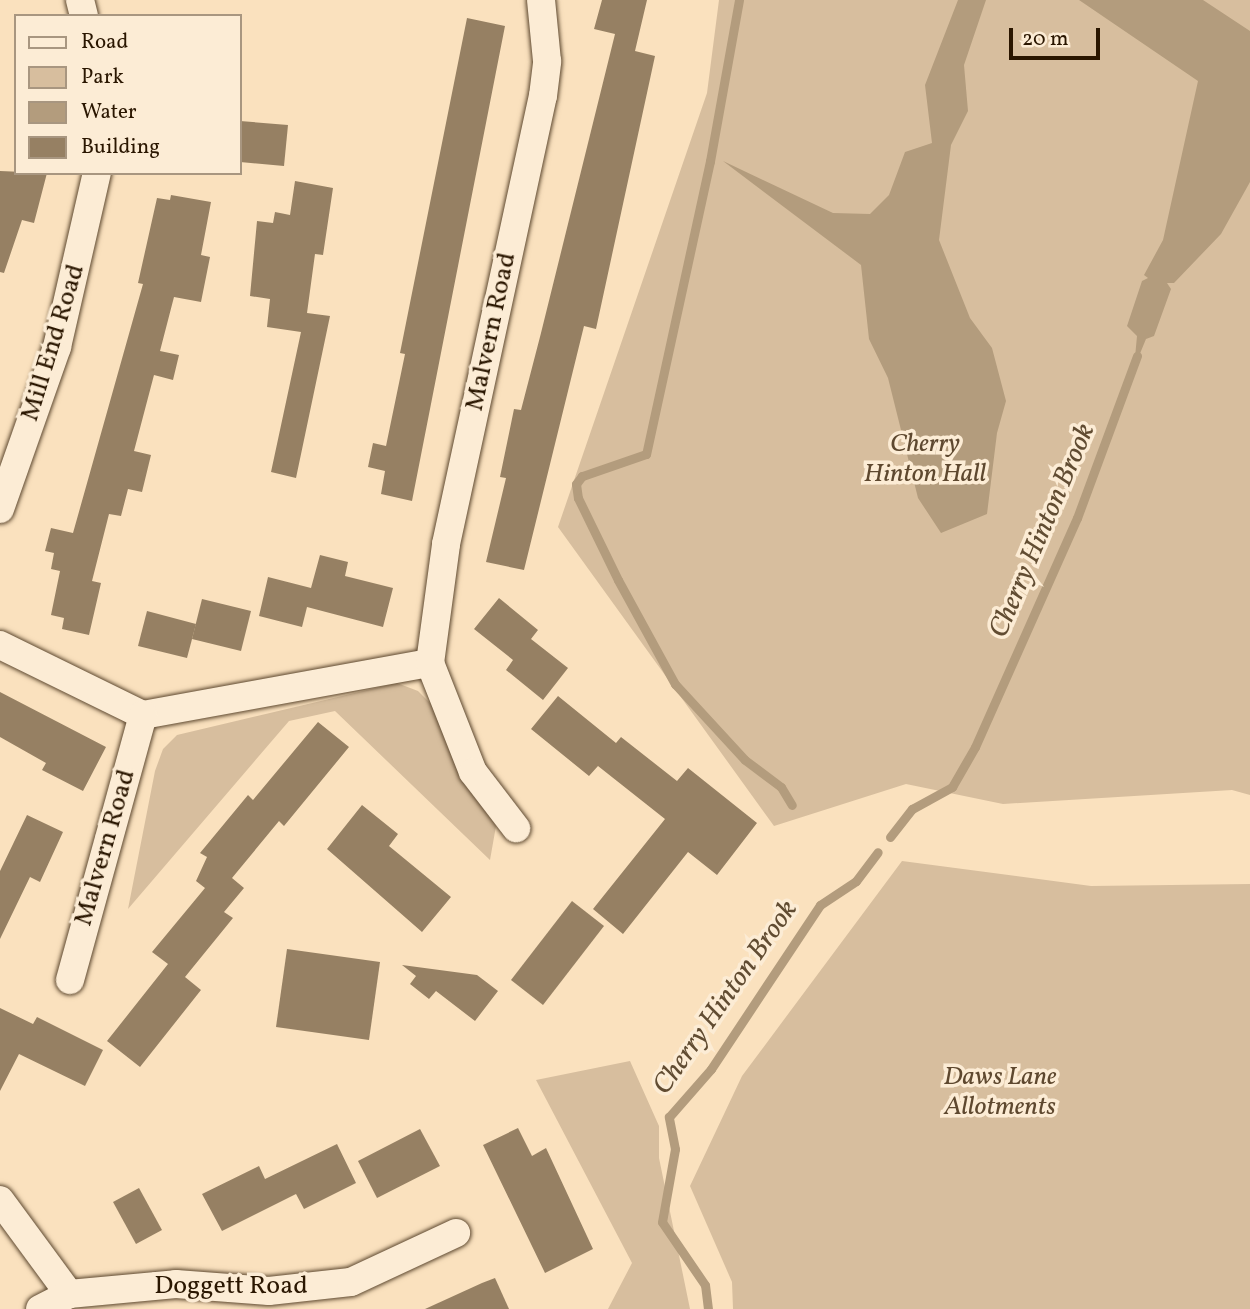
<!DOCTYPE html>
<style>
body{margin:0}
#map{position:relative;width:1250px;height:1309px;overflow:hidden;background:#fae1be;font-family:Vollkorn,serif}
div>[style]{position:absolute}
[style*='--x']{left:calc(var(--x)*1px);top:calc(var(--y)*1px);width:calc(var(--w)*1px);rotate:calc(var(--a)*1deg)}
.green>*{inset:0;background:#d7be9e}
.water>*{inset:0;background:#b39c7d}
.stream>*{height:9px;margin:-4.5px;padding:0 4.5px;transform-origin:4.5px;border-radius:4.5px;background:#b39c7d}
.building>*{inset:0;background:#968063}
.roads{filter:drop-shadow(0 0 2px #5e4930) drop-shadow(0 0 2px #5e4930)}
.minor>*{height:28px;margin:-14px;padding:0 14px;transform-origin:14px;border-radius:14px;background:#fcecd5}
span{translate:-50% -50%;white-space:nowrap;text-align:center;line-height:1.15;-webkit-text-stroke:7px #fcecd5;paint-order:stroke}
.street-label{font-size:26px;color:#2a1600}
.park-label{font-size:26px;color:#5e482f;font-style:italic}
.water-label{font-size:28px;color:#614c32;font-style:italic}
.legend{position:absolute;left:14px;top:14px;width:228px;height:161px;box-sizing:border-box;background:#fcecd5;border:2px solid #a89680;margin:0;padding:9px 12px;list-style:none;font-size:21px;color:#2a1600}
.legend li{display:flex;align-items:center;gap:14px;height:35px}
.legend b{width:35px;border:2px solid #a89680}
.scale{position:absolute;left:1009px;top:28px;width:91px;height:32px;box-sizing:border-box;border:4px solid #2a1600;border-top:0;padding-left:9px;font-size:21px;line-height:24px;white-space:nowrap;color:#2a1600;-webkit-text-stroke:5px #fcecd5;paint-order:stroke}
</style>
<div id="map">
<div class="green">
<i style="clip-path:polygon(719px 0,1250px 0,1250px 795px,1232px 790px,1003px 804px,906px 784px,774px 826px,558px 527px,707px 93px)"></i>
<i style="clip-path:polygon(397px 683px,418px 691px,434px 707px,460px 771px,496px 826px,490px 860px,335px 711px,289px 721px,128px 909px,155px 771px,163px 749px,177px 735px)"></i>
<i style="clip-path:polygon(902px 861px,1091px 886px,1250px 884px,1250px 1309px,733px 1309px,732px 1282px,690px 1186px,742px 1076px)"></i>
<i style="clip-path:polygon(630px 1061px,659px 1126px,659px 1158px,690px 1309px,608px 1309px,632px 1263px,536px 1080px)"></i>
</div>
<div class="water">
<i style="clip-path:polygon(958px 0,986px 0,964px 65px,968px 111px,951px 145px,939px 240px,970px 318px,992px 348px,1006px 401px,997px 433px,987px 514px,941px 533px,918px 498px,888px 378px,869px 339px,861px 265px,723px 161px,833px 213px,870px 214px,889px 195px,905px 152px,932px 143px,925px 85px)"></i>
<i style="clip-path:polygon(1079px 0,1203px 0,1250px 31px,1250px 182px,1221px 234px,1174px 283px,1167px 283px,1171px 289px,1154px 336px,1146px 339px,1134px 368px,1137px 336px,1127px 326px,1142px 281px,1148px 278px,1144px 275px,1163px 240px,1198px 81px)"></i>
</div>
<div class="stream">
<i style="--x:739;--y:0;--w:164;--a:100.2"></i>
<i style="--x:710;--y:161;--w:300;--a:102.3"></i>
<i style="--x:646;--y:454;--w:68;--a:161"></i>
<i style="--x:582;--y:476;--w:10;--a:127"></i>
<i style="--x:576;--y:484;--w:14;--a:82"></i>
<i style="--x:578;--y:498;--w:91;--a:64"></i>
<i style="--x:618;--y:580;--w:119;--a:61.3"></i>
<i style="--x:675;--y:684;--w:103;--a:47.4"></i>
<i style="--x:745;--y:760;--w:45;--a:36.9"></i>
<i style="--x:781;--y:787;--w:21;--a:59"></i>
<i style="--x:890;--y:837;--w:36;--a:-52"></i>
<i style="--x:912;--y:809;--w:46;--a:-28.8"></i>
<i style="--x:952;--y:787;--w:46;--a:-60.1"></i>
<i style="--x:975;--y:747;--w:251;--a:-66"></i>
<i style="--x:1077;--y:518;--w:173;--a:-69.7"></i>
<i style="--x:708;--y:1309;--w:24;--a:-97"></i>
<i style="--x:705;--y:1285;--w:76;--a:-124.3"></i>
<i style="--x:662;--y:1222;--w:74;--a:-79.9"></i>
<i style="--x:675;--y:1149;--w:33;--a:-101"></i>
<i style="--x:669;--y:1117;--w:64;--a:-48.8"></i>
<i style="--x:711;--y:1069;--w:197;--a:-56.4"></i>
<i style="--x:820;--y:905;--w:43;--a:-33.7"></i>
<i style="--x:856;--y:881;--w:36;--a:-53"></i>
</div>
<div class="building">
<i style="clip-path:polygon(602px 0,647px 0,635px 51px,655px 56px,596px 329px,584px 326px,524px 570px,486px 562px,506px 478px,500px 477px,514px 409px,521px 410px,541px 333px,615px 34px,594px 29px)"></i>
<i style="clip-path:polygon(467px 18px,505px 26px,412px 501px,381px 494px,385px 471px,368px 467px,373px 443px,386px 446px,405px 354px,400px 353px)"></i>
<i style="clip-path:polygon(240px 121px,288px 125px,284px 166px,240px 162px)"></i>
<i style="clip-path:polygon(0 171px,47px 173px,34px 223px,22px 220px,4px 273px,0 272px)"></i>
<i style="clip-path:polygon(295px 181px,333px 188px,323px 255px,315px 254px,307px 313px,330px 316px,296px 478px,271px 472px,301px 332px,267px 327px,270px 299px,250px 296px,257px 221px,273px 223px,275px 212px,290px 215px)"></i>
<i style="clip-path:polygon(171px 195px,211px 202px,201px 255px,210px 257px,201px 302px,174px 297px,160px 351px,179px 355px,173px 380px,154px 375px,134px 451px,151px 455px,142px 492px,128px 489px,121px 516px,109px 514px,92px 581px,101px 583px,89px 635px,62px 629px,64px 618px,51px 615px,60px 571px,51px 569px,54px 553px,45px 551px,51px 528px,73px 533px,143px 284px,138px 283px,157px 198px,170px 200px)"></i>
<i style="clip-path:polygon(320px 555px,348px 562px,345px 576px,393px 588px,383px 627px,307px 607px,302px 627px,259px 616px,268px 577px,311px 588px)"></i>
<i style="clip-path:polygon(499px 598px,538px 630px,531px 639px,568px 668px,543px 700px,506px 670px,513px 660px,474px 629px)"></i>
<i style="clip-path:polygon(202px 599px,251px 611px,241px 651px,192px 639px)"></i>
<i style="clip-path:polygon(147px 611px,196px 624px,187px 658px,138px 646px)"></i>
<i style="clip-path:polygon(0 692px,106px 747px,83px 791px,42px 770px,46px 763px,0 737px)"></i>
<i style="clip-path:polygon(558px 696px,616px 743px,621px 737px,677px 781px,688px 768px,757px 823px,717px 875px,688px 852px,623px 934px,593px 909px,665px 819px,598px 766px,589px 776px,531px 729px)"></i>
<i style="clip-path:polygon(318px 722px,349px 747px,284px 826px,279px 821px,232px 878px,244px 888px,224px 912px,233px 918px,185px 977px,201px 990px,140px 1067px,107px 1041px,168px 964px,152px 952px,205px 888px,196px 881px,207px 857px,200px 853px,248px 795px,253px 800px)"></i>
<i style="clip-path:polygon(362px 805px,398px 834px,389px 846px,451px 897px,422px 932px,327px 849px)"></i>
<i style="clip-path:polygon(27px 815px,63px 832px,40px 882px,30px 877px,0 939px,0 871px)"></i>
<i style="clip-path:polygon(572px 901px,604px 926px,543px 1005px,511px 980px)"></i>
<i style="clip-path:polygon(287px 949px,380px 962px,369px 1040px,276px 1027px)"></i>
<i style="clip-path:polygon(402px 965px,477px 975px,498px 991px,475px 1021px,436px 991px,429px 999px,410px 984px,416px 976px)"></i>
<i style="clip-path:polygon(0 1008px,33px 1024px,37px 1017px,103px 1050px,85px 1086px,19px 1054px,0 1091px)"></i>
<i style="clip-path:polygon(518px 1128px,532px 1156px,546px 1148px,593px 1249px,545px 1273px,483px 1145px)"></i>
<i style="clip-path:polygon(420px 1129px,440px 1166px,377px 1198px,358px 1161px)"></i>
<i style="clip-path:polygon(337px 1144px,356px 1183px,304px 1209px,296px 1194px,222px 1231px,202px 1194px,259px 1166px,265px 1179px)"></i>
<i style="clip-path:polygon(139px 1188px,162px 1230px,136px 1244px,113px 1202px)"></i>
<i style="clip-path:polygon(495px 1278px,509px 1309px,425px 1309px,482px 1283px)"></i>
</div>
<div class="roads">
<div class="minor">
<i style="--x:80;--y:0;--w:16;--a:76"></i>
<i style="--x:0;--y:509;--w:172;--a:-70.6"></i>
<i style="--x:57;--y:347;--w:179;--a:-77.1"></i>
<i style="--x:0;--y:645;--w:159;--a:26.1"></i>
<i style="--x:143;--y:715;--w:292;--a:-10.3"></i>
<i style="--x:430;--y:663;--w:120;--a:-82.3"></i>
<i style="--x:446;--y:544;--w:458;--a:-77.8"></i>
<i style="--x:543;--y:96;--w:35;--a:-83"></i>
<i style="--x:547;--y:61;--w:61;--a:-95.6"></i>
<i style="--x:430;--y:663;--w:117;--a:68.5"></i>
<i style="--x:473;--y:772;--w:71;--a:52.5"></i>
<i style="--x:70;--y:980;--w:275;--a:-74.6"></i>
<i style="--x:0;--y:1200;--w:117;--a:53.7"></i>
<i style="--x:40;--y:1309;--w:33;--a:-27"></i>
<i style="--x:69;--y:1294;--w:107;--a:-5.3"></i>
<i style="--x:176;--y:1284;--w:93;--a:4.3"></i>
<i style="--x:269;--y:1291;--w:82;--a:-6.3"></i>
<i style="--x:351;--y:1282;--w:116;--a:-25"></i>
</div>
</div>
<div class="street-label">
<span style="left:492px;top:332px;rotate:-78deg">Malvern Road</span>
<span style="left:54px;top:343px;rotate:-73deg">Mill End Road</span>
<span style="left:106px;top:848px;rotate:-74deg">Malvern Road</span>
<span style="left:231px;top:1287px">Doggett Road</span>
</div>
<div class="park-label">
<span style="left:925px;top:460px">Cherry<br>Hinton Hall</span>
<span style="left:1000px;top:1093px">Daws Lane<br>Allotments</span>
</div>
<div class="water-label">
<span style="left:1043px;top:531px;rotate:-67deg">Cherry Hinton Brook</span>
<span style="left:726px;top:998px;rotate:-55deg">Cherry Hinton Brook</span>
</div>
<ul class="legend">
<li><b style="height:9px;background:#fcecd5"></b>Road</li>
<li><b style="height:19px;background:#d7be9e"></b>Park</li>
<li><b style="height:19px;background:#b39c7d"></b>Water</li>
<li><b style="height:19px;background:#968063"></b>Building</li>
</ul>
<div class="scale">20 m</div>
</div>
